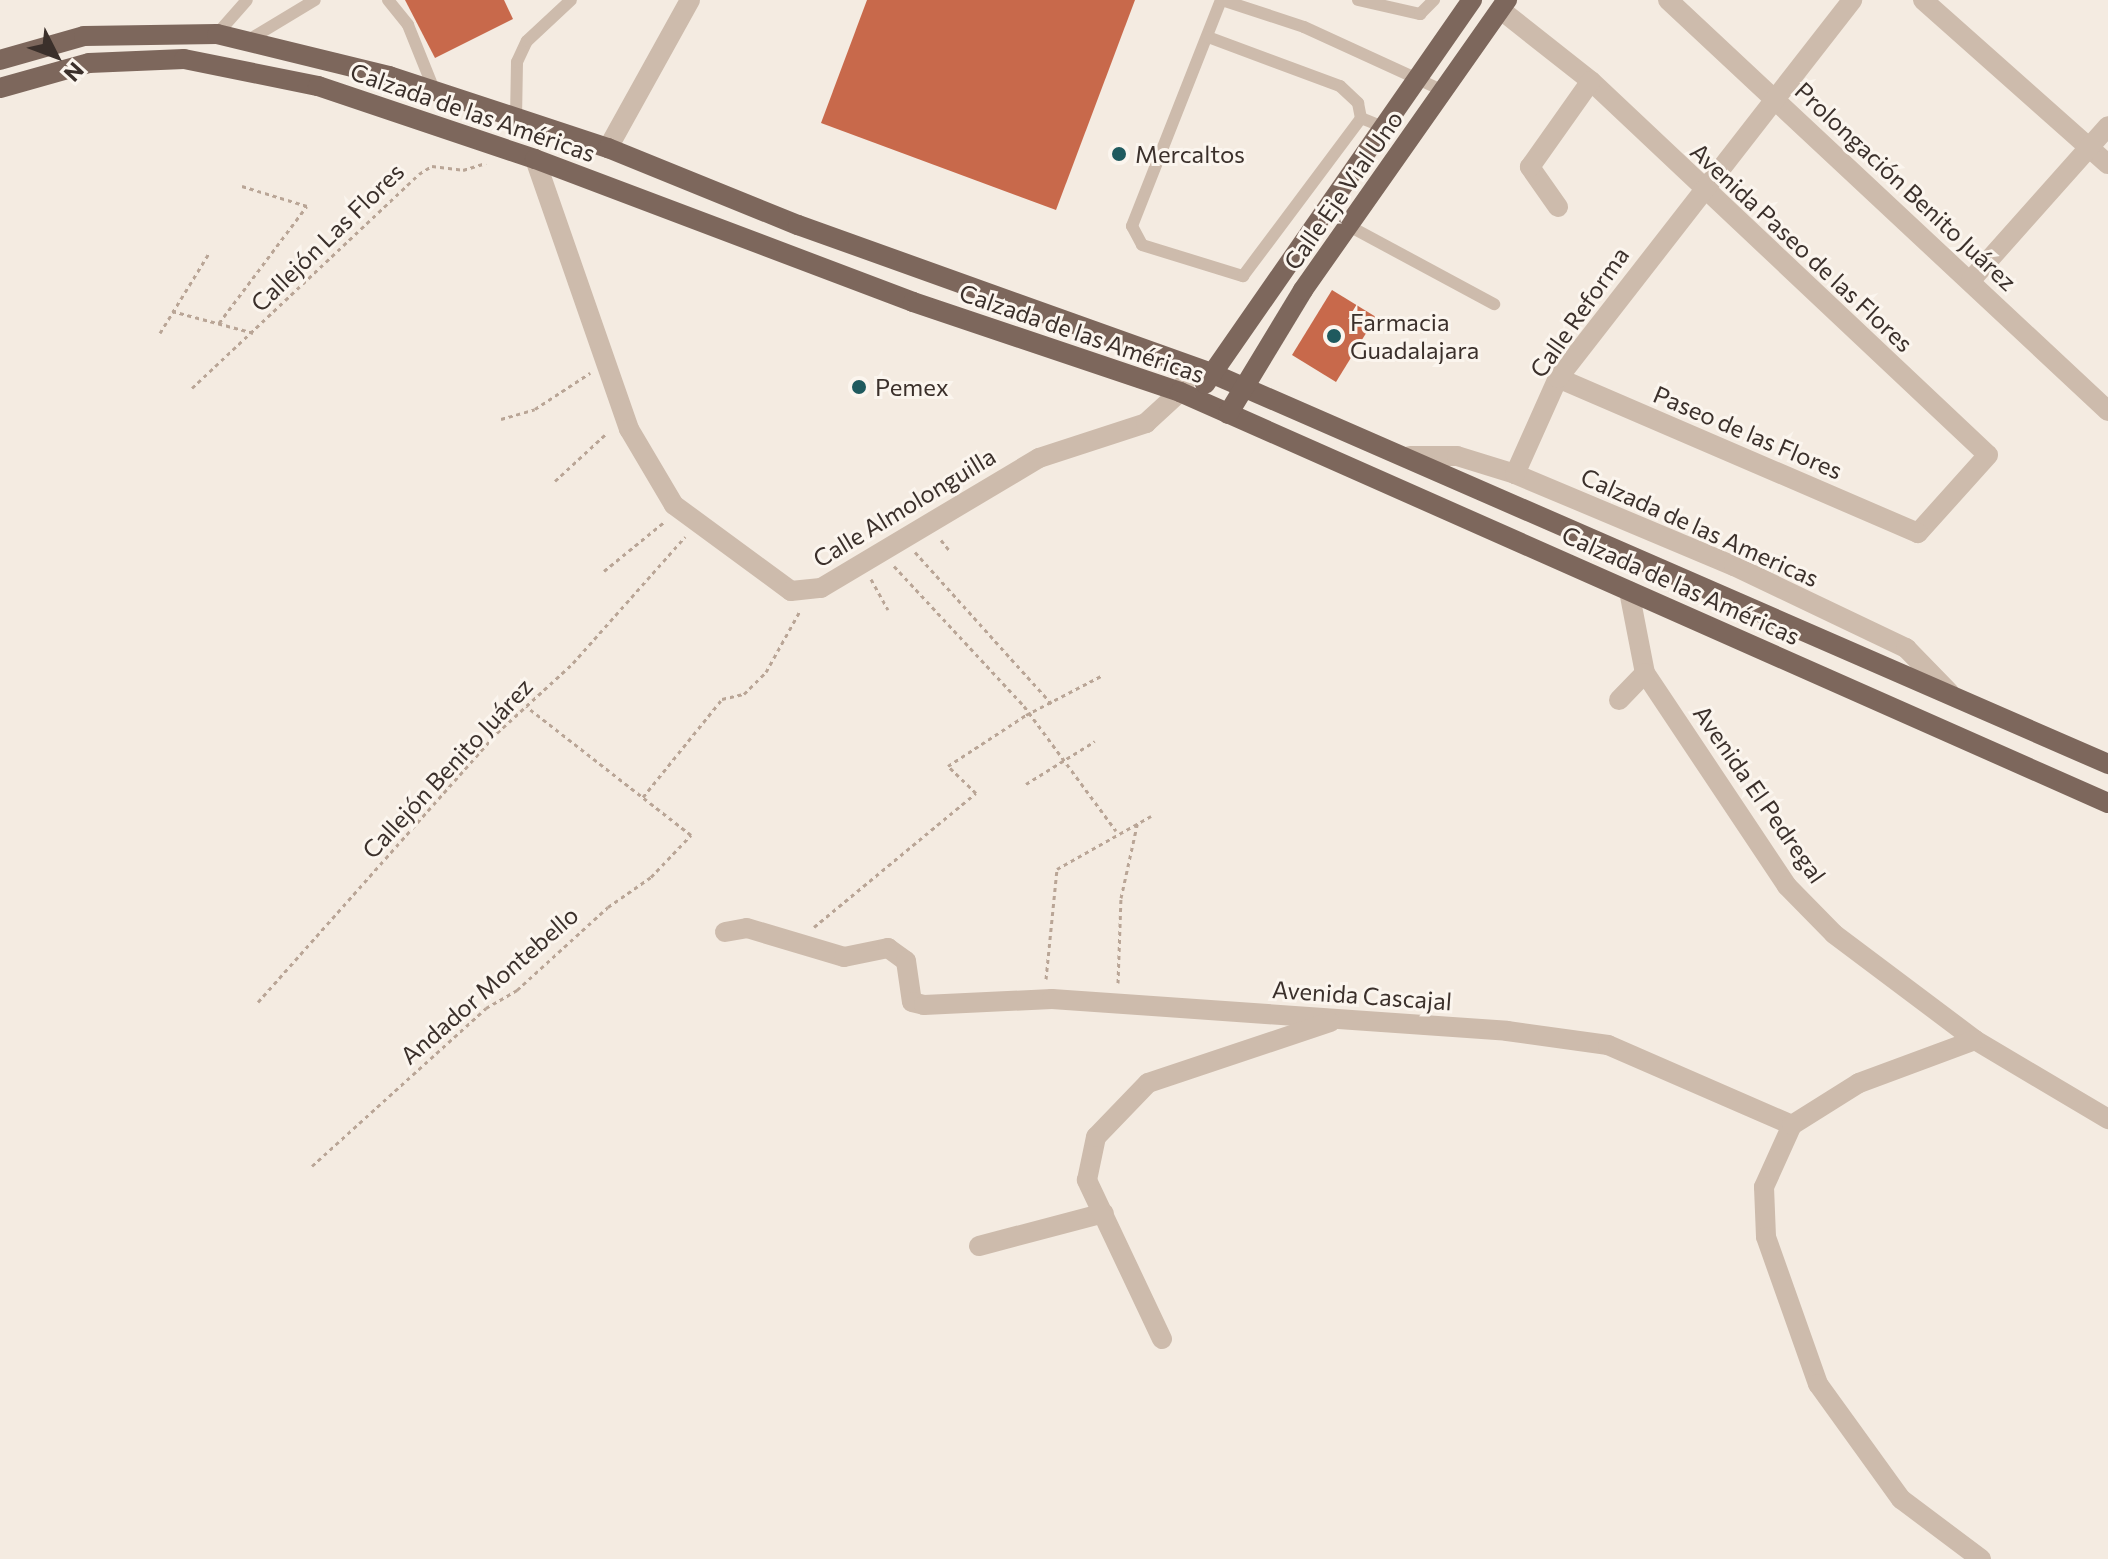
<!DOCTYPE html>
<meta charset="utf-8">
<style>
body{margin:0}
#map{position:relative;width:2108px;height:1559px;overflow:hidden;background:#f4ebe1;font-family:Commissioner,sans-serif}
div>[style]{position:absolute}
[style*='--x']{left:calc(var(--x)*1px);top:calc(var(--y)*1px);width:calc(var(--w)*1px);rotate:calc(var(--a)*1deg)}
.building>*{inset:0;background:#c8694b}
.path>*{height:3px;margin-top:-1.5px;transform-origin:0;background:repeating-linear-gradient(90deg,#b9a596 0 4px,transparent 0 8px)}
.service>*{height:12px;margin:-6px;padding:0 6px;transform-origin:6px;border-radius:6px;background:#cdbbac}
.minor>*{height:20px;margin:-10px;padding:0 10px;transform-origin:10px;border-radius:10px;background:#cdbbac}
.primary>*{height:20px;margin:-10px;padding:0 10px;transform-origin:10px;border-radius:10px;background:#7d675c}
.dots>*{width:22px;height:22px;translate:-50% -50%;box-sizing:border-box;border:4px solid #fbf5ee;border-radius:50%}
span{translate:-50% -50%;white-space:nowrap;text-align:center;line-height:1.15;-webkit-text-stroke:6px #fbf5ee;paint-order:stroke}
.street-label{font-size:24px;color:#3b302b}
.poi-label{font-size:24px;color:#3b302b}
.left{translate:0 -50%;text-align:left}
.north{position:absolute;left:16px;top:16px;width:80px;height:80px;-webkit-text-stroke:6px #fbf5ee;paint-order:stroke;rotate:132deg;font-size:22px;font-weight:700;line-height:32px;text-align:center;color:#3b302b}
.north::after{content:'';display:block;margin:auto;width:28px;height:36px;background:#3b302b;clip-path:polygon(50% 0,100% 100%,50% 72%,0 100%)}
</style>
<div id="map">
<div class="building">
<i style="clip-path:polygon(405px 0,504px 0,513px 19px,435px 58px)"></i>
<i style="clip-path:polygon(867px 0,1135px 0,1056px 210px,821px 123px)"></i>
<i style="clip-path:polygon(1332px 290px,1376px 317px,1336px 382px,1292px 355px)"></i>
</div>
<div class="path">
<i style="--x:172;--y:311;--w:85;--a:15"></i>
<i style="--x:219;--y:323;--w:146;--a:-53.1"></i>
<i style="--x:307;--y:206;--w:68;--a:-162.9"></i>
<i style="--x:160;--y:333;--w:94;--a:-58.5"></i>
<i style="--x:192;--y:388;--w:312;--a:-43.3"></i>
<i style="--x:419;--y:174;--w:15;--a:-32"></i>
<i style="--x:432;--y:166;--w:31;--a:7"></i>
<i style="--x:463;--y:170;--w:24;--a:-17"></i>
<i style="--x:501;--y:419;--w:35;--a:-16"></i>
<i style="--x:535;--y:409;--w:66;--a:-33.2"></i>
<i style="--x:555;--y:481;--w:72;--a:-42.8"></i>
<i style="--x:941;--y:540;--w:13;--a:51"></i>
<i style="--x:915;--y:552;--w:205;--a:48"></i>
<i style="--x:894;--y:566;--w:191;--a:47.1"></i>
<i style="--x:1024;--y:706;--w:155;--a:53.6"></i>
<i style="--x:604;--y:571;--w:77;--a:-39.2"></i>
<i style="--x:871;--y:579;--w:35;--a:61"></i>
<i style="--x:1026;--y:784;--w:81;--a:-31.9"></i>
<i style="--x:643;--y:797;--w:126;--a:-51.1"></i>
<i style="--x:722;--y:699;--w:23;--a:-13"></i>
<i style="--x:744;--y:694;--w:31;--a:-45"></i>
<i style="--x:766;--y:672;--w:70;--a:-60.9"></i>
<i style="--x:814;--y:927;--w:210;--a:-39.6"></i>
<i style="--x:976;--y:793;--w:39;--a:-136"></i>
<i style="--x:948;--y:766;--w:93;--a:-33.2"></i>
<i style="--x:1026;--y:715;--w:87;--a:-27.5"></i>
<i style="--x:1046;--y:979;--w:111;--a:-84.3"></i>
<i style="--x:1057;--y:869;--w:108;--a:-29.4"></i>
<i style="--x:1118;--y:983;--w:85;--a:-88"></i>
<i style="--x:1121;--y:898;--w:79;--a:-77.6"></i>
<i style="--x:258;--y:1002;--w:360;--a:-48.4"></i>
<i style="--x:497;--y:733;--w:103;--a:-42.6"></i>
<i style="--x:573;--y:663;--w:169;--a:-48.4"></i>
<i style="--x:312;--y:1166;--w:235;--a:-42.2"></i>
<i style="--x:486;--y:1008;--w:36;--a:-30"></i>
<i style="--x:517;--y:990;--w:123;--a:-42.4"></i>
<i style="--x:608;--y:907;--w:52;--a:-34.9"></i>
<i style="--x:651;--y:877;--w:58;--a:-46.4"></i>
<i style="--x:691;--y:835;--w:209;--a:-142"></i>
</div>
<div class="service">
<i style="--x:388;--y:0;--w:32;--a:51"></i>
<i style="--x:408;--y:25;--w:72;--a:68.1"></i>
<i style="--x:1221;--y:0;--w:243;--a:111.5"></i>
<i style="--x:1132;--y:226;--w:21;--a:62"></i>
<i style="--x:1142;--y:245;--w:106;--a:17.1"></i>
<i style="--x:1243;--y:276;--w:197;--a:-53.2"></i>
<i style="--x:1361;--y:118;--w:24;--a:22"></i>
<i style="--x:1222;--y:0;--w:86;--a:18.2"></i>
<i style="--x:1304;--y:27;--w:154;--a:24.6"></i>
<i style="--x:1358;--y:0;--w:64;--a:12.7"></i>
<i style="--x:1420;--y:14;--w:20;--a:-45"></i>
<i style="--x:217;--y:34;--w:45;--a:-48.6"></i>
<i style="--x:1208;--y:37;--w:141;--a:20.4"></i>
<i style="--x:1340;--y:86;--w:25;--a:43"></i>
<i style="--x:1358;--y:103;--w:15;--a:79"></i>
<i style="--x:247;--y:41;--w:79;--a:-31.1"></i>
<i style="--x:516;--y:119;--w:57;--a:-89"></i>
<i style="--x:517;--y:62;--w:23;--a:-65"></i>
<i style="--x:527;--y:41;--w:60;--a:-43"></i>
<i style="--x:1349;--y:226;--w:165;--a:28.3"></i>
</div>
<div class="minor">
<i style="--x:1668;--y:0;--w:602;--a:43.05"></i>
<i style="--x:1923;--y:0;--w:247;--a:41.6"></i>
<i style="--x:1501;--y:10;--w:115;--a:38.3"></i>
<i style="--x:1591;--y:81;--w:545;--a:43.29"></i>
<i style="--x:1988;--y:455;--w:105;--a:131.9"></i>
<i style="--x:1918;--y:533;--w:392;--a:-156.7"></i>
<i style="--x:608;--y:148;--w:169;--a:-61"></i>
<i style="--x:535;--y:159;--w:286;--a:70.8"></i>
<i style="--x:629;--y:429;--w:88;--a:59.4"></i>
<i style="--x:674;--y:505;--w:145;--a:36.3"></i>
<i style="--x:791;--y:591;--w:30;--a:-6"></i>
<i style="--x:821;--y:588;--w:254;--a:-30.8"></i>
<i style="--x:1039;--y:458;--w:113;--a:-18.1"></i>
<i style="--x:1146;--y:423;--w:46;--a:-42.4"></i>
<i style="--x:1180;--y:392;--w:28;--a:-63"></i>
<i style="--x:1558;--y:207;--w:49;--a:-125"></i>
<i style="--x:1530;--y:167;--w:105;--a:-54.7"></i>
<i style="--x:1971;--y:280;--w:206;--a:-48.3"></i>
<i style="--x:1410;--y:456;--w:47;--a:0"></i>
<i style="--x:1457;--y:456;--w:61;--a:17.2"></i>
<i style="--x:1515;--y:474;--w:238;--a:22.8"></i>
<i style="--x:1734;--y:566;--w:191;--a:25.5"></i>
<i style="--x:1906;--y:648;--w:62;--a:45.7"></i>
<i style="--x:1515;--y:474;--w:105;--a:-65.9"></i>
<i style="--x:1558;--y:378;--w:479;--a:-52.1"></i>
<i style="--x:1629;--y:591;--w:84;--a:79"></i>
<i style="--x:1645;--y:673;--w:256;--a:56.3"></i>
<i style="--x:1787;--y:886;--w:67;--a:45.6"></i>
<i style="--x:1834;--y:934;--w:176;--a:36.9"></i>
<i style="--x:1975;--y:1040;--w:155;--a:30.7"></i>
<i style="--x:1619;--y:700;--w:37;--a:-46"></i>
<i style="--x:725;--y:932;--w:22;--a:-10"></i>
<i style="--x:747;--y:928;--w:101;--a:16.6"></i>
<i style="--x:844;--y:957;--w:45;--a:-11.6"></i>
<i style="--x:888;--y:948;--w:22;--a:36"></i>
<i style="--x:906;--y:961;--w:41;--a:81.7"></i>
<i style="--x:912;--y:1002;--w:12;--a:14"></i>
<i style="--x:924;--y:1005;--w:128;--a:-2.7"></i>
<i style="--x:1052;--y:999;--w:456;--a:4"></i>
<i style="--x:1507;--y:1031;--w:102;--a:7.9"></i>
<i style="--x:1608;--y:1045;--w:201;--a:23.5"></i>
<i style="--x:1792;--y:1125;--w:68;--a:114.3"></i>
<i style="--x:1764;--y:1187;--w:50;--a:87.7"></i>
<i style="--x:1766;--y:1237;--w:156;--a:70.5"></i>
<i style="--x:1818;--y:1384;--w:142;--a:54.2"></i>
<i style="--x:1901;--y:1499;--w:100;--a:36.9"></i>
<i style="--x:1792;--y:1125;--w:79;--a:-32.1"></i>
<i style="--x:1859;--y:1083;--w:124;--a:-20.3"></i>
<i style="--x:979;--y:1246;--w:129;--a:-14.8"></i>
<i style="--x:1162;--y:1339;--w:176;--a:-115.3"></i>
<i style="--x:1087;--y:1180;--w:44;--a:-78.2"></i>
<i style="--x:1096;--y:1137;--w:75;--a:-46.1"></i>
<i style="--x:1148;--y:1083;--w:192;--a:-18.5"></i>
</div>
<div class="primary">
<i style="--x:0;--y:60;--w:87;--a:-15.9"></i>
<i style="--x:84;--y:36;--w:133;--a:-0.9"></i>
<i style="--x:217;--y:34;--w:177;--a:13.7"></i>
<i style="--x:389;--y:76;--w:231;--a:18.2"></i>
<i style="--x:608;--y:148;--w:205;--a:22.1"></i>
<i style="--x:798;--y:225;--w:439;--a:19.7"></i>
<i style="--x:1211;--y:373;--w:979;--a:23.55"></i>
<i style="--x:0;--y:88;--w:92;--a:-15.7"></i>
<i style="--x:89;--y:63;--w:95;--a:-2.4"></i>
<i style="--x:184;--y:59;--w:137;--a:11.4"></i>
<i style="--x:318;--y:86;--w:229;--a:18.6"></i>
<i style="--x:535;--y:159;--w:404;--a:20.7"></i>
<i style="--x:913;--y:302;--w:282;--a:18.6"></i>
<i style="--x:1180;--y:392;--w:1015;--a:23.89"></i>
<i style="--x:1205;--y:384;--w:468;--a:-55.2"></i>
<i style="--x:1228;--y:414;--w:145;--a:-58.8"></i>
<i style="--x:1303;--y:290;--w:355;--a:-54.9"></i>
</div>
<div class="dots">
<i style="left:1119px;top:154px;background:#1f5a5e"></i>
<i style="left:1334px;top:336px;background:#1f5a5e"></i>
<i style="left:859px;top:387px;background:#1f5a5e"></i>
</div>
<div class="street-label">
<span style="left:473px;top:112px;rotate:19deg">Calzada de las Américas</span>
<span style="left:1906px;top:186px;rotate:43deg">Prolongación Benito Juárez</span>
<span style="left:1343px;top:190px;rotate:-55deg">Calle Eje Vial Uno</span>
<span style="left:327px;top:237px;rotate:-44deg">Callejón Las Flores</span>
<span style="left:1802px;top:247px;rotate:43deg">Avenida Paseo de las Flores</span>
<span style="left:1579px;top:312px;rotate:-55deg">Calle Reforma</span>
<span style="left:1082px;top:333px;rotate:19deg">Calzada de las Américas</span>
<span style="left:1748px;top:432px;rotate:23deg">Paseo de las Flores</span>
<span style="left:904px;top:507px;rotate:-31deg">Calle Almolonguilla</span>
<span style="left:1700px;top:527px;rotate:24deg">Calzada de las Americas</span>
<span style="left:1681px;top:585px;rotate:24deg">Calzada de las Américas</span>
<span style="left:447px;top:768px;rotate:-47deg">Callejón Benito Juárez</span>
<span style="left:1760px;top:794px;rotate:55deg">Avenida El Pedregal</span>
<span style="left:489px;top:985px;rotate:-41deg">Andador Montebello</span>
<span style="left:1362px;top:995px;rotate:4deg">Avenida Cascajal</span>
</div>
<div class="poi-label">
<span class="left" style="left:1135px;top:154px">Mercaltos</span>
<span class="left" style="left:1350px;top:336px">Farmacia<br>Guadalajara</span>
<span class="left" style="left:875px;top:387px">Pemex</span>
</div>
<div class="north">N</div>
</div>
